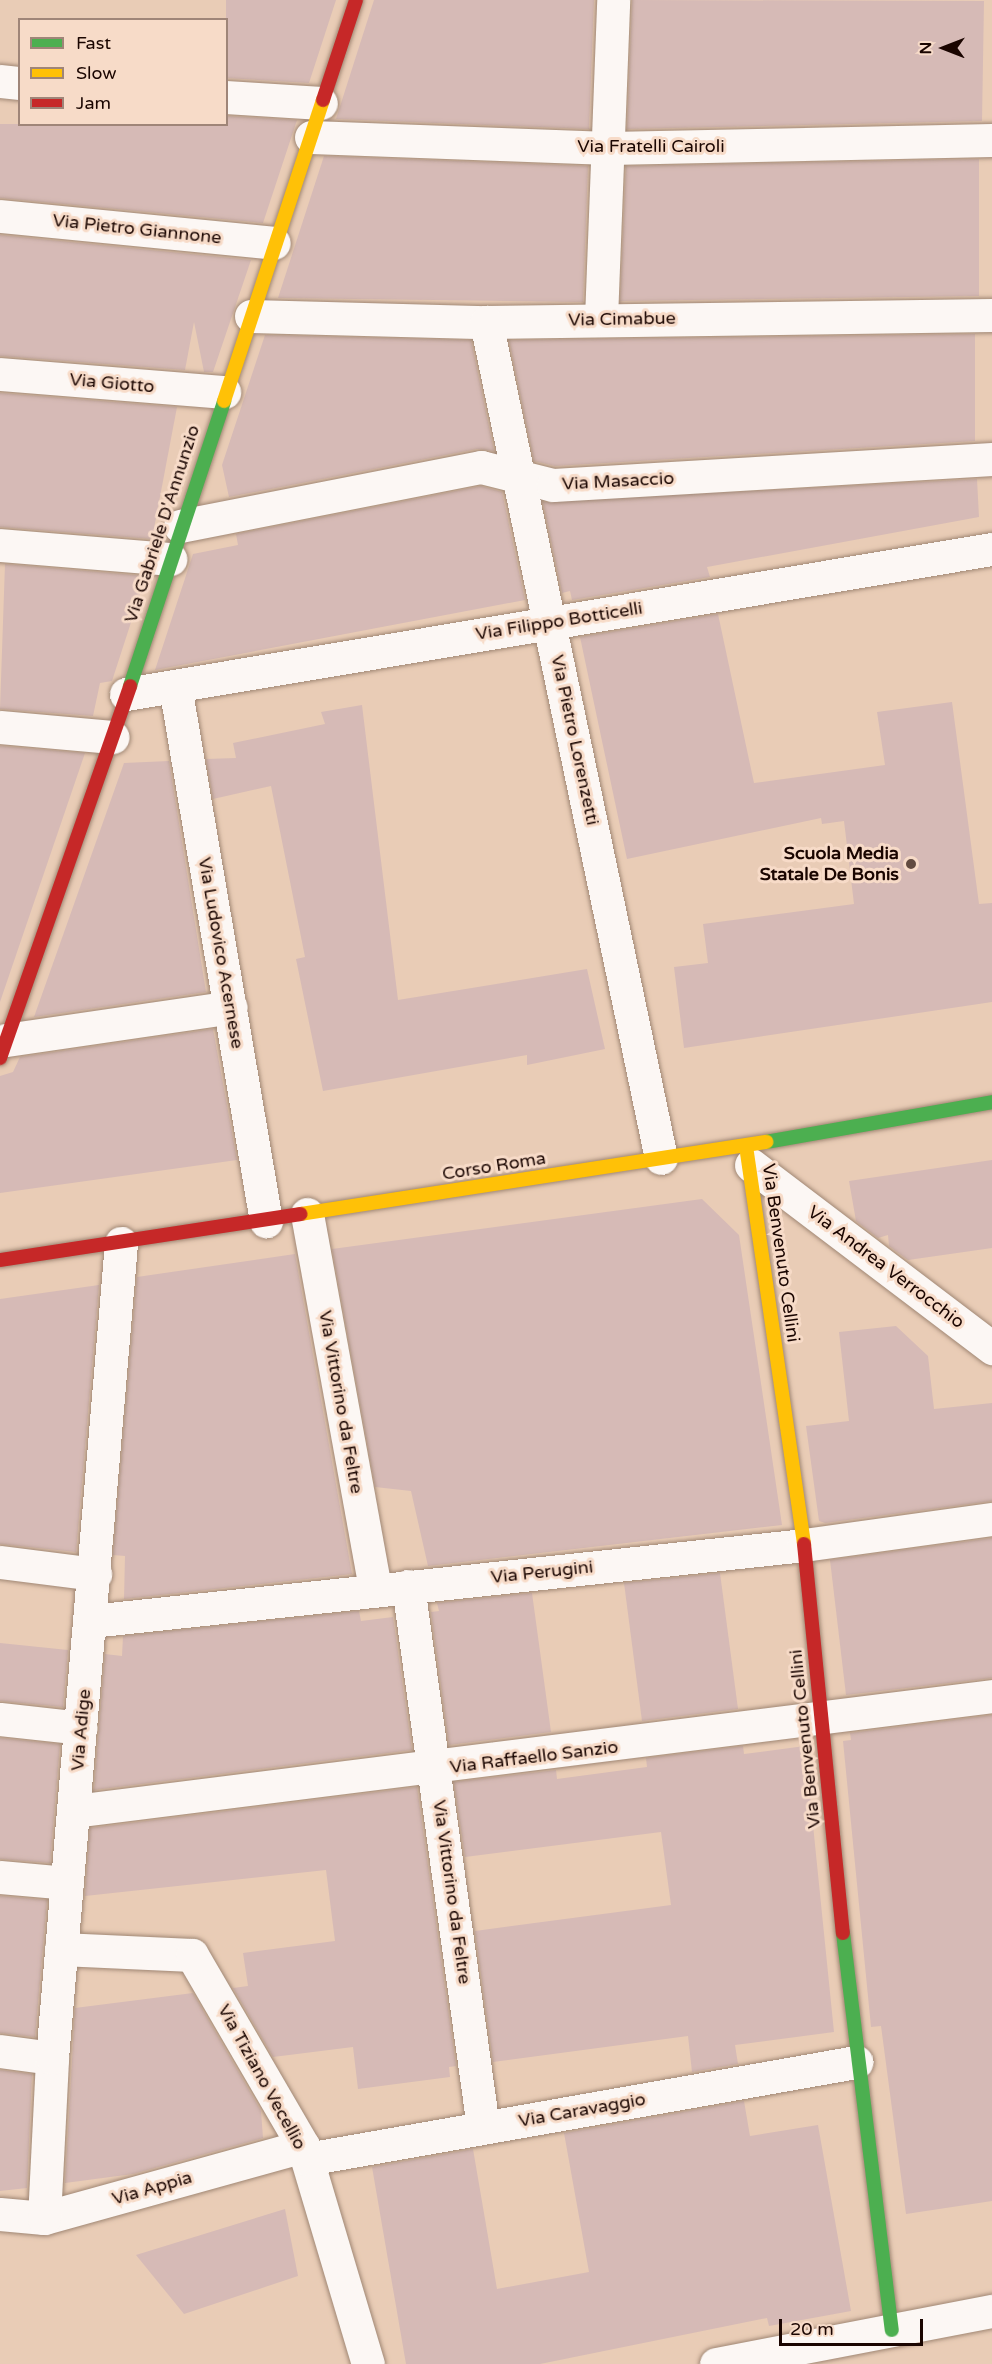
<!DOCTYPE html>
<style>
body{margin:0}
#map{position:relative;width:992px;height:2364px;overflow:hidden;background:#e9ccb6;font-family:"Varela Round",sans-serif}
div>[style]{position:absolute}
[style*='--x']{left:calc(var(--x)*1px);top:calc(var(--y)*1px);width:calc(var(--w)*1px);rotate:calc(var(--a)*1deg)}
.building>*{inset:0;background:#d6bab6}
.roads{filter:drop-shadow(0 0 2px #a08774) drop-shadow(0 0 2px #a08774)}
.street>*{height:33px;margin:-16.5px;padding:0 16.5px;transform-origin:16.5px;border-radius:16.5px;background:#fcf7f4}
.fast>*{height:14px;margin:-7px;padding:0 7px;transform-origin:7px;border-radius:7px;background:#4caf50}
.slow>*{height:14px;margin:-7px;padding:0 7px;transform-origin:7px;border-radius:7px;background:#ffc107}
.jam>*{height:14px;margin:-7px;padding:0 7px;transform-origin:7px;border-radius:7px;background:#c62828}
.dots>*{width:16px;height:16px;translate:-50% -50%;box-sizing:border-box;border:3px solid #f7dbc8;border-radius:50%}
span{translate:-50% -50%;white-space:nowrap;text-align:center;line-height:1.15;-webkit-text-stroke:6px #f7dbc8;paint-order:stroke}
.street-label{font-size:18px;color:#1a0500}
.poi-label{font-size:18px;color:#1a0500;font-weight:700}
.right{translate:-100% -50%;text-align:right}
.legend{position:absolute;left:18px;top:18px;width:210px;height:108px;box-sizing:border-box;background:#f7dbc8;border:2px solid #9f8578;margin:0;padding:8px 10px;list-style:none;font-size:18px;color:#1a0500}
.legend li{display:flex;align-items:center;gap:12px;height:30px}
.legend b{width:30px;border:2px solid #9f8578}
.north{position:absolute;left:914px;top:18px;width:60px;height:60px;-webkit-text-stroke:4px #f7dbc8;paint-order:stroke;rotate:270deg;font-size:16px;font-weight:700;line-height:24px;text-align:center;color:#1a0500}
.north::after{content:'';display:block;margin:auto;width:21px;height:27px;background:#1a0500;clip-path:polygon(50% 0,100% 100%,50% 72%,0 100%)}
.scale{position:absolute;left:779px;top:2319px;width:144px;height:27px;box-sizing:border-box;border:3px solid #1a0500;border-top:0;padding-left:8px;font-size:18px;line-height:21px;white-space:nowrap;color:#1a0500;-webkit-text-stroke:4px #f7dbc8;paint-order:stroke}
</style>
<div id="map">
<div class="building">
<i style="clip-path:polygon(226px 0,336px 0,309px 83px,226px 78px)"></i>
<i style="clip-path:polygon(374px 0,594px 0,589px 129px,336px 119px)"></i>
<i style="clip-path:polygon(632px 0,984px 1px,982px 121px,627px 129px)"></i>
<i style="clip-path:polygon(226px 116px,297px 120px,263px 223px,0 198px,0 124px,226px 124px)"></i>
<i style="clip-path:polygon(324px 156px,588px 166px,583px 302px,278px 298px)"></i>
<i style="clip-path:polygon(979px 159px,979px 296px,620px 301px,626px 166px)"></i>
<i style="clip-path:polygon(0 235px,251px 260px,213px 372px,204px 372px,194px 322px,185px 370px,0 356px)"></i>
<i style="clip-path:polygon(975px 334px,975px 441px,555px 466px,534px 461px,509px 340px)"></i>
<i style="clip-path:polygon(265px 335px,471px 340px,494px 451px,477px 449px,229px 497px,222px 465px)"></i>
<i style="clip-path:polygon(0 393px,177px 407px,152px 539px,0 527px)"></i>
<i style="clip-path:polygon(977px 479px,979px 517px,707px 567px,710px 577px,572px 600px,570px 591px,562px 593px,543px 502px)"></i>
<i style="clip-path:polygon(481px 486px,502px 492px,525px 600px,155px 670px,193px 554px,238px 545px,236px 534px)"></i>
<i style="clip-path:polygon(5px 564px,146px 576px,112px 681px,100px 683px,93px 716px,0 709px)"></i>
<i style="clip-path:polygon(718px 614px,754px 783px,885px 765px,877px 712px,952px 702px,979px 904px,992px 903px,992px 1002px,684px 1048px,674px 967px,708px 963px,703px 924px,854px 904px,844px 821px,822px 824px,821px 818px,627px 859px,580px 637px)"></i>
<i style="clip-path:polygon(362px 705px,398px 1000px,587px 969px,605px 1049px,527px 1065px,527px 1055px,323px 1091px,296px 959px,305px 957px,271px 786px,213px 799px,206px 759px,236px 758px,233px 743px,325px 724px,321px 712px)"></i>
<i style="clip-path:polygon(0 746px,85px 753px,0 1002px)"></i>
<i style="clip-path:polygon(169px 761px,206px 992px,34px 1017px,124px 763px)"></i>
<i style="clip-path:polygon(213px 1029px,237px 1160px,0 1193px,0 1076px,13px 1072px,20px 1057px)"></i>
<i style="clip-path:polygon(992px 1160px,992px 1248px,908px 1260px,889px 1246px,888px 1235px,878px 1238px,856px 1221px,849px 1181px)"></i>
<i style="clip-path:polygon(702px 1199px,739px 1235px,782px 1525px,428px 1566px,411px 1491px,375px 1487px,332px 1249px)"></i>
<i style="clip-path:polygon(295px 1254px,352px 1574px,124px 1599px,125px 1556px,113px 1555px,137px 1277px)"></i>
<i style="clip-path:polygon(99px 1285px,76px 1552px,0 1544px,0 1299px)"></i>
<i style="clip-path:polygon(896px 1326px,928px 1356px,934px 1409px,992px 1403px,992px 1501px,825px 1523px,819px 1521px,806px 1426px,849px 1421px,839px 1332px)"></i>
<i style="clip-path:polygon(992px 1538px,992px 1678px,846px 1695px,830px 1560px)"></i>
<i style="clip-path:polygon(720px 1573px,738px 1709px,642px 1721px,624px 1583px)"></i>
<i style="clip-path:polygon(532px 1593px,551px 1732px,449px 1745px,431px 1612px,439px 1611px,437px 1603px)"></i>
<i style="clip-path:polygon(359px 1611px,361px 1621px,393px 1617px,412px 1750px,94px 1790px,105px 1654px,122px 1656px,123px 1636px)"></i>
<i style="clip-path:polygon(0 1643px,68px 1650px,63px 1707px,0 1701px)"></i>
<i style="clip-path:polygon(992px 1715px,992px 2201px,906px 2214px,881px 2026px,871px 2027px,843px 1741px,851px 1740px,850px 1733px)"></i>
<i style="clip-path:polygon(0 1738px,60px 1744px,50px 1863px,0 1859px)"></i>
<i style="clip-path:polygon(743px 1746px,744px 1754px,805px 1746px,834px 2032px,735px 2045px,738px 2064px,692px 2072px,688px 2036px,493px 2062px,475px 1931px,671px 1905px,661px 1832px,465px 1857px,454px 1782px,556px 1770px,557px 1779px,647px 1767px,646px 1758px)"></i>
<i style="clip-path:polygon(417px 1787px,456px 2066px,449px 2067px,450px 2077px,358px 2089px,353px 2047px,273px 2057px,233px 1988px,248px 1986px,243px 1953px,335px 1941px,326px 1870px,85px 1896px,90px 1828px)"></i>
<i style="clip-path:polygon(0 1896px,47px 1900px,35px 2037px,0 2033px)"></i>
<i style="clip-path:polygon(193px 1993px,261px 2111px,263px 2138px,133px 2174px,65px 2183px,75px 2008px)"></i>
<i style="clip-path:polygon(0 2070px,32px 2074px,27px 2188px,0 2191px)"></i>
<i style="clip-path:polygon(744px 2101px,750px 2136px,818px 2125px,851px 2311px,769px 2326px,767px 2318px,540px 2364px,406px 2364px,372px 2167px,473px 2149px,497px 2289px,589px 2272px,564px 2133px)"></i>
<i style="clip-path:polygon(285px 2209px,298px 2276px,184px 2314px,136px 2255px)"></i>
</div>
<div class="roads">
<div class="street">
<i style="--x:0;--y:81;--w:20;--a:6"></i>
<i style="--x:226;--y:97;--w:95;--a:3.6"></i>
<i style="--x:311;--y:137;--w:298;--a:2.1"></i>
<i style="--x:609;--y:148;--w:383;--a:-1.2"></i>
<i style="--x:0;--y:216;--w:275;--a:5.6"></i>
<i style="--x:251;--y:316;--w:235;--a:1.5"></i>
<i style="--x:486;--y:322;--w:506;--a:-0.79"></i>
<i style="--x:601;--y:319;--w:319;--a:-87.8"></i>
<i style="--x:486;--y:322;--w:854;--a:78.18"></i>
<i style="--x:0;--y:374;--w:225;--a:4.6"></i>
<i style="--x:180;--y:526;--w:307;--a:-11.1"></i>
<i style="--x:481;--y:467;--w:74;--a:14"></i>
<i style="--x:553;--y:485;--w:440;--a:-3.4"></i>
<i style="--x:0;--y:545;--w:171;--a:4.7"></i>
<i style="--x:175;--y:686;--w:543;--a:80.35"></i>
<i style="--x:126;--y:694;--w:878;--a:-9.51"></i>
<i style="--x:0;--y:727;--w:113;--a:5.1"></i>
<i style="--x:6;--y:1040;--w:227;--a:-8.3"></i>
<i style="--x:751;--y:1165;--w:303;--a:37.2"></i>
<i style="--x:307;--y:1214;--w:382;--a:79.7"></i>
<i style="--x:0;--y:1562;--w:96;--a:7.2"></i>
<i style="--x:408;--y:1586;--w:546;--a:82.11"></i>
<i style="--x:91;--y:1621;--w:717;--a:-6.08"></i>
<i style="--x:804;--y:1545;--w:190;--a:-7.9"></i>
<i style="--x:0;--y:1719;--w:81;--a:6.3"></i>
<i style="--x:74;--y:1811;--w:925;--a:-7.14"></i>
<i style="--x:0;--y:1877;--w:67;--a:5.1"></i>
<i style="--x:61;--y:1949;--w:131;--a:2.6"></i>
<i style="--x:192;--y:1955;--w:221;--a:59.8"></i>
<i style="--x:303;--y:2146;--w:227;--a:73.4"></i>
<i style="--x:0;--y:2051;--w:52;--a:7.7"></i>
<i style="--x:307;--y:2159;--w:558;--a:-10.02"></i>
<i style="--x:0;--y:2214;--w:44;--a:5.2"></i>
<i style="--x:44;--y:2218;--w:269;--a:-15.5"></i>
<i style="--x:44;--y:2218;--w:160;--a:-87.1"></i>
<i style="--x:52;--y:2058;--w:818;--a:-85.16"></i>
<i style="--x:716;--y:2364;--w:281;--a:-10.9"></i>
</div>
<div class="fast">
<i style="--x:130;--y:686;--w:300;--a:-71.7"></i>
<i style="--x:766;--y:1142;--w:230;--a:-10"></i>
<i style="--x:843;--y:1933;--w:400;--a:83"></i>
</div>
<div class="slow">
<i style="--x:224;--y:401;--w:317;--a:-71.8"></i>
<i style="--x:746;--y:1146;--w:402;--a:81.7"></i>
<i style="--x:300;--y:1214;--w:472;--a:-8.8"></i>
</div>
<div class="jam">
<i style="--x:323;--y:100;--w:105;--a:-71.7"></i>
<i style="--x:0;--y:1058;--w:394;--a:-70.7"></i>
<i style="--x:0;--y:1260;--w:304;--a:-8.7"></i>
<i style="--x:804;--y:1544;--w:391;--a:84.3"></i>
</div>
</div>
<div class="dots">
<i style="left:911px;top:864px;background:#624b40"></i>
</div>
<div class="street-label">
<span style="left:651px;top:146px">Via Fratelli Cairoli</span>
<span style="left:137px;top:229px;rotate:6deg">Via Pietro Giannone</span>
<span style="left:622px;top:319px;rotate:-1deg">Via Cimabue</span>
<span style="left:112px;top:383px;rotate:5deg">Via Giotto</span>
<span style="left:618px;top:481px;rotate:-3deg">Via Masaccio</span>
<span style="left:162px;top:524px;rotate:-72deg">Via Gabriele D'Annunzio</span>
<span style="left:559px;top:621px;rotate:-9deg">Via Filippo Botticelli</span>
<span style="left:575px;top:740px;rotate:78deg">Via Pietro Lorenzetti</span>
<span style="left:221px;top:953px;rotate:80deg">Via Ludovico Acernese</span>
<span style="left:494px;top:1166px;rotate:-9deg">Corso Roma</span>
<span style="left:781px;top:1253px;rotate:82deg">Via Benvenuto Cellini</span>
<span style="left:886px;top:1267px;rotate:37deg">Via Andrea Verrocchio</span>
<span style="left:341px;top:1402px;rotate:80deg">Via Vittorino da Feltre</span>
<span style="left:542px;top:1572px;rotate:-6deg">Via Perugini</span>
<span style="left:81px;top:1730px;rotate:-85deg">Via Adige</span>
<span style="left:805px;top:1739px;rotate:-96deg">Via Benvenuto Cellini</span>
<span style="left:534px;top:1757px;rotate:-7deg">Via Raffaello Sanzio</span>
<span style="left:452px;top:1892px;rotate:82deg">Via Vittorino da Feltre</span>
<span style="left:262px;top:2077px;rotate:61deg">Via Tiziano Vecellio</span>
<span style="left:582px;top:2110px;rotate:-10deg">Via Caravaggio</span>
<span style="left:152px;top:2188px;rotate:-16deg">Via Appia</span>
</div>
<div class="poi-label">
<span class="right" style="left:899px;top:864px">Scuola Media<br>Statale De Bonis</span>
</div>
<ul class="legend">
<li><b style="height:8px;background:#4caf50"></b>Fast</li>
<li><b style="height:8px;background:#ffc107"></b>Slow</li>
<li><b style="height:8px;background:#c62828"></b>Jam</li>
</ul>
<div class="north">N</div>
<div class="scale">20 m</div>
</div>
